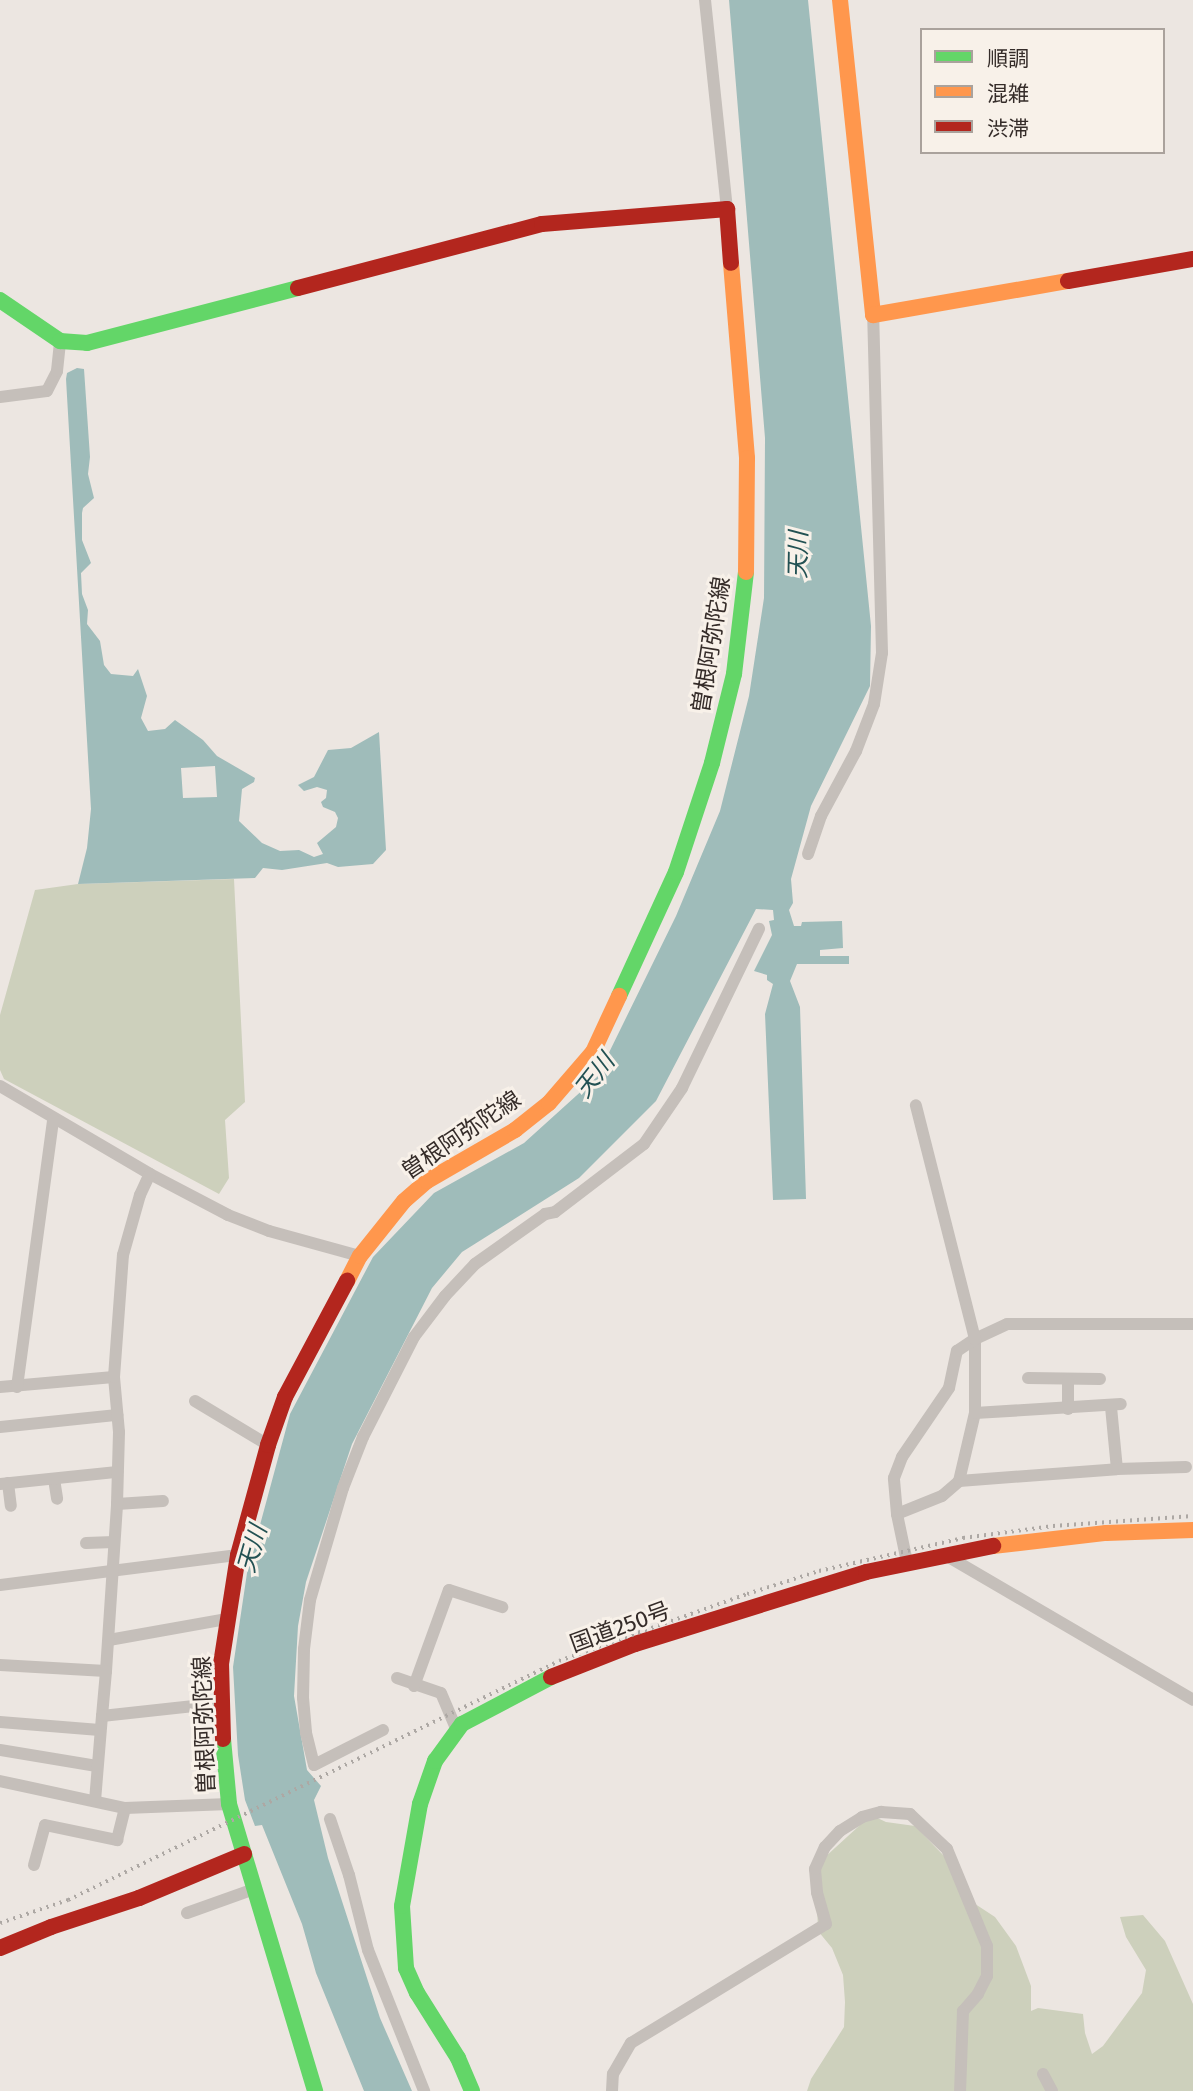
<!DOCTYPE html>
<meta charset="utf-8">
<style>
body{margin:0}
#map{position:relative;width:1193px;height:2091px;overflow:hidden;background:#ece6e1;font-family:"Fira Sans","Noto Sans JP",sans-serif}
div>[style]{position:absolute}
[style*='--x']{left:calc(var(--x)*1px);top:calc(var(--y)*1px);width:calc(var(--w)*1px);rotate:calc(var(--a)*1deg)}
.green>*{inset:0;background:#cdd0bc}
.water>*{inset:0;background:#9fbcba}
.street>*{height:12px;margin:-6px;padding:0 6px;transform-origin:6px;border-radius:6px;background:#c5bfba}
.fast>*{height:16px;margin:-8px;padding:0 8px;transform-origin:8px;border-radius:8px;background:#63d668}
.slow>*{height:16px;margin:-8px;padding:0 8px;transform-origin:8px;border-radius:8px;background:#ff974d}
.jam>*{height:16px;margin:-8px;padding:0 8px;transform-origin:8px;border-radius:8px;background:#b3261e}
.rail>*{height:3.5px;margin-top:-1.75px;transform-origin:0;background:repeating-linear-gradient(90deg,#ada8a4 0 2px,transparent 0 7px)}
span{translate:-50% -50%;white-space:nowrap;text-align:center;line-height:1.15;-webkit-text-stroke:6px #f8f1e9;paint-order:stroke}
.street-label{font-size:23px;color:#352c29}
.water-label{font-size:24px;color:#225153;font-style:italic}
.legend{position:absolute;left:920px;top:28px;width:245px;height:126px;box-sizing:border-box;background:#f8f1e9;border:2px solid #aaa29c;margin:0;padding:9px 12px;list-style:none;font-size:21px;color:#352c29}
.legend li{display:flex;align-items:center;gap:14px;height:35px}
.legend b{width:35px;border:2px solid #aaa29c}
</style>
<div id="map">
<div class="green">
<i style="clip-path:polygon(234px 879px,245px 1102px,225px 1120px,229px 1178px,219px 1194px,4px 1079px,0 1070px,0 1015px,35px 890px,78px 884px)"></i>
<i style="clip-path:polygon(871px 1815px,886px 1822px,915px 1826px,945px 1857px,963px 1896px,995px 1917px,1016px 1946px,1031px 1986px,1031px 2011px,1038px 2008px,1083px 2014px,1085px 2033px,1092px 2054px,1103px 2046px,1142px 1993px,1146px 1970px,1126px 1937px,1120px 1917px,1143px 1915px,1165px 1941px,1193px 2004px,1193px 2091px,807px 2091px,811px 2079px,844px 2027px,845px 2002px,843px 1975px,832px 1948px,818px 1931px,816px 1876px,824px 1858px)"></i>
</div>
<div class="water">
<i style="clip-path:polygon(729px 0,808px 0,871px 626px,870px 686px,811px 806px,791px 879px,793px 903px,789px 910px,794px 926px,801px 926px,802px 922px,842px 921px,843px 948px,820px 950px,820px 956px,849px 956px,849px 964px,797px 964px,790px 981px,800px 1007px,806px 1199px,773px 1200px,765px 1014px,773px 984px,767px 980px,767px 975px,754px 971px,772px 935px,769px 921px,774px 920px,773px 910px,756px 909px,656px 1101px,579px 1178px,462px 1252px,432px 1288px,352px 1444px,306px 1582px,298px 1626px,294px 1696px,307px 1770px,321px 1786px,314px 1800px,328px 1858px,380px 2018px,412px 2091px,364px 2091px,316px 1973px,302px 1924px,262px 1825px,255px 1826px,245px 1800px,238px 1755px,233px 1667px,247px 1573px,290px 1414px,373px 1257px,434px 1193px,524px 1143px,597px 1077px,676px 916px,720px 811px,749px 696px,764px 598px,765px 438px)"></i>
<i style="clip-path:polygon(evenodd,77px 368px,84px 369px,90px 457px,88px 474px,94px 498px,83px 508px,82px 513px,82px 540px,91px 563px,81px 573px,82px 594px,88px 610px,87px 624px,100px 641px,104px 665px,111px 674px,133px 676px,138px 669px,147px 696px,141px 718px,148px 731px,165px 729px,175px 720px,203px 740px,217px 756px,255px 778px,254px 782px,242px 789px,239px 821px,262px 843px,280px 851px,299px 850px,314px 857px,323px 854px,317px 843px,336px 827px,338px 818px,335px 812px,323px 807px,321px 802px,326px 798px,327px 790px,317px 787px,304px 791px,298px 785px,314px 777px,328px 750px,351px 748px,379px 732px,386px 850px,373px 864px,338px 867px,327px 863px,282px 870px,263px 868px,255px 878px,78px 884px,87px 848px,91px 809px,66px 379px,67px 373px,77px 368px,215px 766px,217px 797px,183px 798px,181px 768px,215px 766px)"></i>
</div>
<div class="street">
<i style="--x:705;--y:0;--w:210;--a:84"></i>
<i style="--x:0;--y:397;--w:47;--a:-7.3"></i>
<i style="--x:47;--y:391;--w:22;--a:-63"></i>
<i style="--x:57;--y:371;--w:30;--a:-84"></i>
<i style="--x:808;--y:854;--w:40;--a:-71.1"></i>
<i style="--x:821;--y:816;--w:74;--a:-61.7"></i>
<i style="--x:856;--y:751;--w:50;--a:-69"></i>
<i style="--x:874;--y:704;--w:52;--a:-81.1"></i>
<i style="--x:882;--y:653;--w:338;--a:-91.5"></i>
<i style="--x:0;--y:1086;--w:174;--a:30.4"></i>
<i style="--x:150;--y:1174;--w:88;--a:27.7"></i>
<i style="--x:228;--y:1215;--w:44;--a:21.3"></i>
<i style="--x:269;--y:1231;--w:94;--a:15.4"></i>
<i style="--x:1028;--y:1378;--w:72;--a:0.8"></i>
<i style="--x:0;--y:1387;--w:114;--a:-5"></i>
<i style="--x:17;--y:1387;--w:270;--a:-82.3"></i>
<i style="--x:195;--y:1401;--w:85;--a:31.1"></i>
<i style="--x:1111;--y:1407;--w:62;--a:84.5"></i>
<i style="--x:1068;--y:1409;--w:29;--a:-90"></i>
<i style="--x:975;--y:1413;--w:146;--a:-3.5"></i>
<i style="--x:0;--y:1427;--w:118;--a:-5.9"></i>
<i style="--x:54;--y:1479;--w:20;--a:81"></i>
<i style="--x:959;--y:1481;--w:158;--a:-4.3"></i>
<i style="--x:1117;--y:1469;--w:69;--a:-1.7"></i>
<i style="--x:8;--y:1483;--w:23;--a:83"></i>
<i style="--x:0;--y:1484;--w:118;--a:-5.9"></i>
<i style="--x:117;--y:1504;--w:46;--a:-3.7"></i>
<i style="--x:897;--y:1514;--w:48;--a:-21.8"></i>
<i style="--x:942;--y:1496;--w:23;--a:-41"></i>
<i style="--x:959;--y:1481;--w:70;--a:-76.8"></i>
<i style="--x:975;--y:1413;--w:74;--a:-90"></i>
<i style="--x:975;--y:1339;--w:35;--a:-25"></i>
<i style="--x:1007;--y:1324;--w:186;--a:0"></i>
<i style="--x:86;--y:1543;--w:28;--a:-2"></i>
<i style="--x:947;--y:1556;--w:285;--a:30.3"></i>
<i style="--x:907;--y:1562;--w:49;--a:-101.8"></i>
<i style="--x:897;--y:1514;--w:36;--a:-95"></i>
<i style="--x:894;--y:1478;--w:22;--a:-69"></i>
<i style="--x:902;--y:1457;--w:83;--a:-55.7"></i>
<i style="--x:949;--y:1388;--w:38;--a:-78"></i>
<i style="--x:957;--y:1351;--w:22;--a:-34"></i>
<i style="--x:975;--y:1339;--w:241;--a:-104.2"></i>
<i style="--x:0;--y:1585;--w:240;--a:-7.2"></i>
<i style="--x:109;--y:1640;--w:120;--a:-10.1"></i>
<i style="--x:0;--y:1665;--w:106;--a:3.2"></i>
<i style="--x:106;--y:1671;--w:167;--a:-86.2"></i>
<i style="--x:117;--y:1504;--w:72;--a:-88.4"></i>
<i style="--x:119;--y:1432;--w:55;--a:-95.2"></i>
<i style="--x:114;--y:1377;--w:122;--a:-85.8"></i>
<i style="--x:123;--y:1255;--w:62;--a:-74.2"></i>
<i style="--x:140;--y:1195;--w:23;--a:-65"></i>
<i style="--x:397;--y:1678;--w:46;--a:18.8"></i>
<i style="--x:441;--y:1693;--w:39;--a:67"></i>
<i style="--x:414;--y:1686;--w:102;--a:-70"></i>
<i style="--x:449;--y:1590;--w:56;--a:17.8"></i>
<i style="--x:102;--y:1716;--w:45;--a:-84.9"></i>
<i style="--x:0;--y:1722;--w:100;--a:4.6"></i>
<i style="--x:383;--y:1730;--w:77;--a:153.1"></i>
<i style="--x:314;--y:1765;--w:34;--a:-104"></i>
<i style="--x:306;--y:1732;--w:34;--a:-95"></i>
<i style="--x:303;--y:1698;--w:49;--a:-88.8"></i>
<i style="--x:304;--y:1649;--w:49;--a:-83"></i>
<i style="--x:310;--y:1600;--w:117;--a:-73.6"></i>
<i style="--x:343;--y:1488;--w:55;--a:-68.6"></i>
<i style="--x:363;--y:1437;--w:112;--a:-63"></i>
<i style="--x:414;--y:1337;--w:51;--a:-52.9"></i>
<i style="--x:445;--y:1296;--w:44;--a:-46.8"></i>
<i style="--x:475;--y:1264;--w:86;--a:-35.5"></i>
<i style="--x:545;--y:1214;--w:10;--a:-11"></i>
<i style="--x:555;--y:1212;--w:112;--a:-37.4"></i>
<i style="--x:644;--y:1144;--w:68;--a:-55.8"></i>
<i style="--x:682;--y:1088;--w:177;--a:-64.2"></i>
<i style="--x:0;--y:1750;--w:98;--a:9.4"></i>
<i style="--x:0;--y:1781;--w:128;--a:12.2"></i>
<i style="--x:125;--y:1808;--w:104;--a:-2.2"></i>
<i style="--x:95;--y:1801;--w:85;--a:-85.3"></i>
<i style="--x:102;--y:1716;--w:120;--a:-6.2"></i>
<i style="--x:330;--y:1819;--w:59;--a:71.3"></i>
<i style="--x:349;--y:1875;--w:77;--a:75.8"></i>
<i style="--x:368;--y:1950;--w:152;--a:68.3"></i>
<i style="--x:34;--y:1865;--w:41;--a:-74.6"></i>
<i style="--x:45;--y:1825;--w:74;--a:11.8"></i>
<i style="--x:117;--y:1840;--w:33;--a:-76"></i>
<i style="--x:187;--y:1913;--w:71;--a:-19.7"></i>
<i style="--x:1043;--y:2074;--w:19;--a:62"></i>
<i style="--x:612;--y:2091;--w:17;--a:-87"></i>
<i style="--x:613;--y:2074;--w:36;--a:-60"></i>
<i style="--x:631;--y:2043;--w:228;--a:-31.4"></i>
<i style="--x:826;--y:1924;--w:33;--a:-106"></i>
<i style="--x:817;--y:1892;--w:23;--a:-95"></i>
<i style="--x:815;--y:1869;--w:24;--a:-66"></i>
<i style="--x:825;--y:1847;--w:22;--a:-47"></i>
<i style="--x:840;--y:1831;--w:26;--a:-32"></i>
<i style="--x:862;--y:1817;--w:20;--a:-15"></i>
<i style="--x:881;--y:1812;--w:29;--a:4"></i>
<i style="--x:910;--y:1814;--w:51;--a:43.4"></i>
<i style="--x:947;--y:1849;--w:105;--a:67.6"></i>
<i style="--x:987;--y:1946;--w:30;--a:90"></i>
<i style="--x:987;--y:1976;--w:20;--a:117"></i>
<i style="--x:978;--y:1994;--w:23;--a:131"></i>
<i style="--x:963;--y:2011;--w:80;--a:92.1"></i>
</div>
<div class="fast">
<i style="--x:0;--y:300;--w:73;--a:34.3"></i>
<i style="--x:60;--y:341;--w:27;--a:4"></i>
<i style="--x:87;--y:343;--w:218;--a:-14.6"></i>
<i style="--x:619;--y:996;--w:136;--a:-65.3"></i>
<i style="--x:676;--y:872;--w:115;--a:-71.7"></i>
<i style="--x:712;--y:763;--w:92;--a:-76.1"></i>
<i style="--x:734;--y:674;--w:103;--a:-83.3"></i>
<i style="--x:223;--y:1739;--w:65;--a:84.7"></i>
<i style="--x:229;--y:1804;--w:300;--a:73.3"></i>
<i style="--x:472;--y:2091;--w:36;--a:-113"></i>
<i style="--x:458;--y:2058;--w:77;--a:-122.2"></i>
<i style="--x:417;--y:1993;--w:27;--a:-114"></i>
<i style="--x:406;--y:1968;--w:62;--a:-93.7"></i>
<i style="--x:402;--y:1906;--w:104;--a:-80"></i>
<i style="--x:420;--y:1804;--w:46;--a:-70.8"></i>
<i style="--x:435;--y:1761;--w:46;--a:-53.9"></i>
<i style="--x:462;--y:1724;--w:101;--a:-27.8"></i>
</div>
<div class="slow">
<i style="--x:840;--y:0;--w:317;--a:84"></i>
<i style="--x:873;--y:315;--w:198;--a:-9.9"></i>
<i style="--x:731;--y:263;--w:196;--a:85.3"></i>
<i style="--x:747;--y:458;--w:114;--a:90.5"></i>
<i style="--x:347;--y:1281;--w:28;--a:-63"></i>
<i style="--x:360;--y:1256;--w:70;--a:-51.3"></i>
<i style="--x:404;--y:1201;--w:30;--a:-41"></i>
<i style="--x:427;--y:1181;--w:102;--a:-30.1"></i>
<i style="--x:515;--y:1130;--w:43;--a:-38.5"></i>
<i style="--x:549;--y:1103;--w:67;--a:-49.2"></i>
<i style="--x:593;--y:1052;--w:62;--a:-65.1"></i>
<i style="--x:993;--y:1546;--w:114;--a:-6.6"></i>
<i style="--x:1106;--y:1533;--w:87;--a:-2"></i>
</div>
<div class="jam">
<i style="--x:1068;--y:281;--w:127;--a:-10"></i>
<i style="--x:298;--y:288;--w:252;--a:-14.7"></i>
<i style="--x:542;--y:224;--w:186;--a:-4.6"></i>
<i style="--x:727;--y:209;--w:54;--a:85.8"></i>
<i style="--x:551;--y:1677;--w:90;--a:-21.4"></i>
<i style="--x:635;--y:1644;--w:242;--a:-17.3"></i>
<i style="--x:866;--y:1572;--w:130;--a:-11.6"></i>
<i style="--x:223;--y:1739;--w:75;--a:-91.5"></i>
<i style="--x:221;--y:1664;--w:110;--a:-81.1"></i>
<i style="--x:238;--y:1555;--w:114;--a:-74.7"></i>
<i style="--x:268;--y:1445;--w:51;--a:-70.5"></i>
<i style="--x:285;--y:1397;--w:132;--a:-61.9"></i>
<i style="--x:0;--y:1948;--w:55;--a:-22.4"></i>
<i style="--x:51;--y:1927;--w:93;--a:-18.2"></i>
<i style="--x:139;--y:1898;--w:114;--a:-22.7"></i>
</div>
<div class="rail">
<i style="--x:0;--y:1923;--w:72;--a:-18.7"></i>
<i style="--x:68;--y:1900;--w:546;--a:-25.96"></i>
<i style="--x:559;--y:1661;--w:200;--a:-19.6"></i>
<i style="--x:747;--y:1594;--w:76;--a:-17.7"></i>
<i style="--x:819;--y:1571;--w:148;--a:-12.9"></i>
<i style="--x:963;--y:1538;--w:91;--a:-7.6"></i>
<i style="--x:1053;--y:1526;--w:140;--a:-4.1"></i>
</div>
<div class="street-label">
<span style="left:711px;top:645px;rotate:-81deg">曽根阿弥陀線</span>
<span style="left:461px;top:1135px;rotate:-34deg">曽根阿弥陀線</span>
<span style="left:620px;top:1627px;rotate:-20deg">国道250号</span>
<span style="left:204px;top:1725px;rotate:-92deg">曽根阿弥陀線</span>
</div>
<div class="water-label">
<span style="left:799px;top:555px;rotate:-89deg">天川</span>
<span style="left:595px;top:1076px;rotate:-52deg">天川</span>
<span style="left:253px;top:1549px;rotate:-74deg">天川</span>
</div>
<ul class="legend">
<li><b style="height:9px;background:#63d668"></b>順調</li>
<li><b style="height:9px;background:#ff974d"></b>混雑</li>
<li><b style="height:9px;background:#b3261e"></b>渋滞</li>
</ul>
</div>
